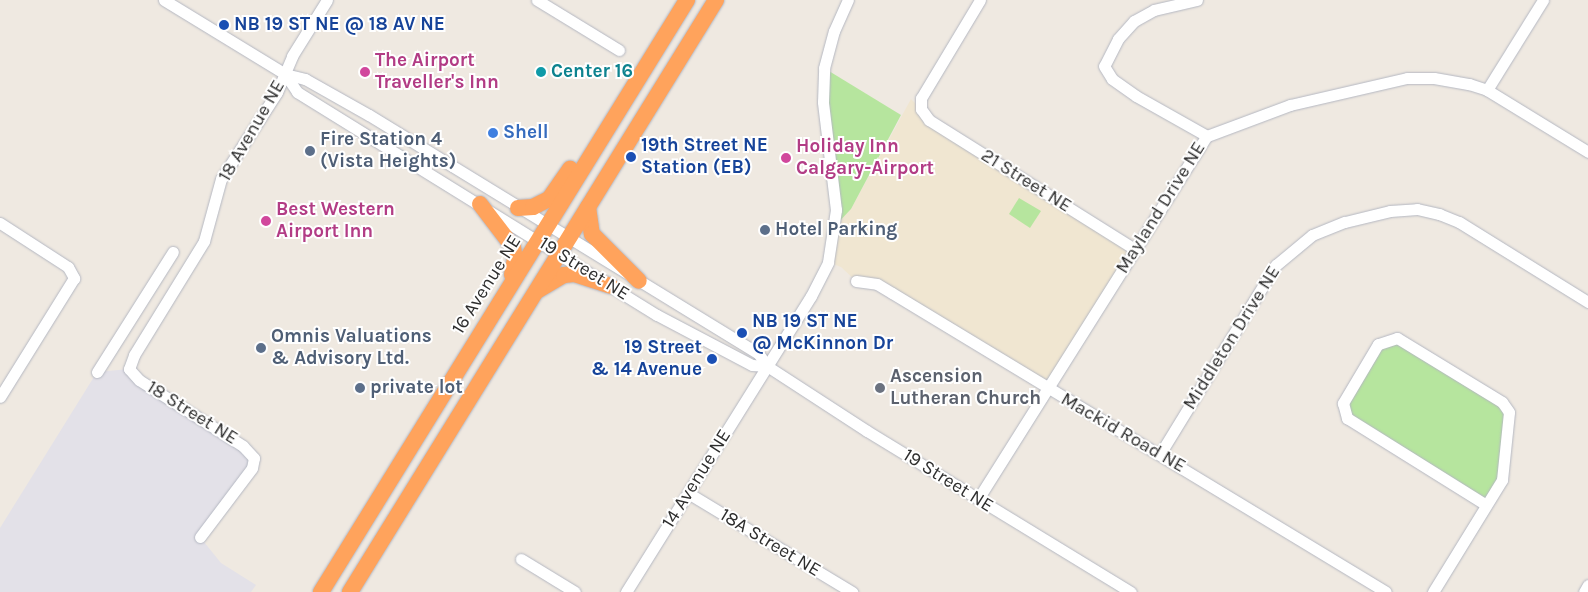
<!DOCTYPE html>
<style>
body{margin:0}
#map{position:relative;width:1588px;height:592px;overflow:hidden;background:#efe9e1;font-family:Karla,sans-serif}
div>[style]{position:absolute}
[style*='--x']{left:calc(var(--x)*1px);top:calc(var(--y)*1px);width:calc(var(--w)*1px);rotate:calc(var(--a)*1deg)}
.industrial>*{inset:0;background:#e3e1e8}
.education>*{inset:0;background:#f0e6d1}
.green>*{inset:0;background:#b6e59e}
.roads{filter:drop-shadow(0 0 1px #b4b7c1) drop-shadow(0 0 1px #b4b7c1)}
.minor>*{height:11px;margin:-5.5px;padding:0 5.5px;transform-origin:5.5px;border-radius:5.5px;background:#fff}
.highway>*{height:16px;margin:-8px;padding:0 8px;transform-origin:8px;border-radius:8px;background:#ffa35c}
.dots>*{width:14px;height:14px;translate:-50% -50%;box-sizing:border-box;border:2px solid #fff;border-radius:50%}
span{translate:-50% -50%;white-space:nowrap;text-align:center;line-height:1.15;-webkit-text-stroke:4px #fff;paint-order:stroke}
.transit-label{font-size:19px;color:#164399;font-weight:700}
.left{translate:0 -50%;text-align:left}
.right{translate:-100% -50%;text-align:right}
.hotel-label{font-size:19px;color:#b23c85;font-weight:700}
.culture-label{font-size:19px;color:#0d838f;font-weight:700}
.street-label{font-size:19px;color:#2e2e2e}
.shop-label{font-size:19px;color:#366cbe;font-weight:700}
.service-label{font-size:19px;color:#4e5e75;font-weight:700}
.worship-label{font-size:19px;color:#5b616d;font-weight:700}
</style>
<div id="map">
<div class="industrial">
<i style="clip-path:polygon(129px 369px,254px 458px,200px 537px,221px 563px,256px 585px,251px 592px,0 592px,0 528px,97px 372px)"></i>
</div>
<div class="education">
<i style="clip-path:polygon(911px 99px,921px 109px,1135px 249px,1048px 389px,892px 293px,856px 281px,841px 267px,828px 262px,836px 225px,851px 209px)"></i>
</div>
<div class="green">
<i style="clip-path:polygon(824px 68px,901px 115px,851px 209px,836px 225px)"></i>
<i style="clip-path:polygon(1019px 198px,1041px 211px,1030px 228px,1009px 214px)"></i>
<i style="clip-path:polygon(1397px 338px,1509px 412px,1502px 480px,1486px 505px,1347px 418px,1343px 403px,1378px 344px)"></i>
</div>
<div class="roads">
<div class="minor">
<i style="--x:164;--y:0;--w:142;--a:31.4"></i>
<i style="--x:285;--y:74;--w:21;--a:14"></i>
<i style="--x:305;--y:79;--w:73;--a:29.4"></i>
<i style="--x:369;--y:115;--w:456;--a:31.5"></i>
<i style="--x:758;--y:353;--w:16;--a:55"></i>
<i style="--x:767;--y:366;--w:119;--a:33"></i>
<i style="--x:867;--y:431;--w:309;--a:31.4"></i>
<i style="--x:537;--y:0;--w:96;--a:31.4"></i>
<i style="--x:980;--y:0;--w:114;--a:121"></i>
<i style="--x:921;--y:98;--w:11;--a:90"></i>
<i style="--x:921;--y:109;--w:14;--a:54"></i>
<i style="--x:929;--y:120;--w:243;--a:32.1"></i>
<i style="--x:1197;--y:0;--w:44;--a:166.9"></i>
<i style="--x:1154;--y:10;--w:23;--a:151"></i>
<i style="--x:1134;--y:21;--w:24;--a:132"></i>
<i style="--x:1118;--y:39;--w:30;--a:117"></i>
<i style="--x:1104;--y:66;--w:15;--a:58"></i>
<i style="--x:1112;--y:79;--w:29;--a:35"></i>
<i style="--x:1136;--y:96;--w:81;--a:29.4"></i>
<i style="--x:285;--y:74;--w:22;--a:56"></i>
<i style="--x:297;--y:92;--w:423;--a:31.8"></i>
<i style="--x:657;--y:315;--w:107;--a:27.8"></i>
<i style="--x:752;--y:365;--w:15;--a:4"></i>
<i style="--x:1487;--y:90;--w:106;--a:-58.1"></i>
<i style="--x:0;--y:223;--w:81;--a:32.9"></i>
<i style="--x:68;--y:267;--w:13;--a:61"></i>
<i style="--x:74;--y:278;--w:140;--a:121.9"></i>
<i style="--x:856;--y:281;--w:21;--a:8"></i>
<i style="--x:877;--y:284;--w:17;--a:31"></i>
<i style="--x:892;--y:293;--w:577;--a:31.18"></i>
<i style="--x:97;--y:372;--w:142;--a:-57.7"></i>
<i style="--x:1160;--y:454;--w:222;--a:-58.5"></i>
<i style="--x:1276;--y:265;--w:47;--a:-39.8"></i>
<i style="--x:1312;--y:235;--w:35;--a:-22"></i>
<i style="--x:1345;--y:222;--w:46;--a:-13.7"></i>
<i style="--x:1390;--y:211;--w:27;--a:-4"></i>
<i style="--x:1417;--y:209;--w:23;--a:13"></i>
<i style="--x:1439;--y:214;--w:22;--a:22"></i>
<i style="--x:1459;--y:222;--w:152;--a:31.8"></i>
<i style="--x:688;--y:493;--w:192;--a:31.1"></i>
<i style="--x:978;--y:499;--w:429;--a:-57.8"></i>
<i style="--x:1207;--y:136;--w:89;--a:-20.5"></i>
<i style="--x:1290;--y:105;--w:120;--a:-13"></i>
<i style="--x:1407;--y:78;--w:27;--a:0"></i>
<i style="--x:1434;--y:78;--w:36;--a:10"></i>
<i style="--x:1469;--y:84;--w:19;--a:18"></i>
<i style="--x:1487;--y:90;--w:119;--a:31.5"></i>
<i style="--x:200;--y:537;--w:86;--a:-53"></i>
<i style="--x:252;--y:468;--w:10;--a:-79"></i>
<i style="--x:254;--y:458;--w:16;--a:-133"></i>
<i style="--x:243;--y:446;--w:123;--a:-147.6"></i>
<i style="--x:139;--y:380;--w:15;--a:-132"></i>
<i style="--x:129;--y:369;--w:15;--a:-70"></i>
<i style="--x:134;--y:355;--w:134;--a:-58.4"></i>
<i style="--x:204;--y:241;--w:64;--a:-74.7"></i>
<i style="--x:221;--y:179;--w:103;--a:-57.2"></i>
<i style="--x:277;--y:92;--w:39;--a:-67"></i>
<i style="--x:292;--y:56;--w:66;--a:-58"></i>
<i style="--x:521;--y:559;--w:63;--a:31.4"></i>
<i style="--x:626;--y:592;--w:349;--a:-58"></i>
<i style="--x:811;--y:296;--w:38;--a:-63"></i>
<i style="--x:828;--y:262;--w:53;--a:-81.3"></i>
<i style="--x:836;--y:210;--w:109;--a:-96.9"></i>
<i style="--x:823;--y:102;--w:34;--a:-88"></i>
<i style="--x:824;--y:68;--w:38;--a:-75"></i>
<i style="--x:834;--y:31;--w:34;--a:-66"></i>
<i style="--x:1433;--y:592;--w:132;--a:-58.4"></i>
<i style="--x:1502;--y:480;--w:68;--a:-84.1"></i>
<i style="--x:1509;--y:412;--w:12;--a:-125"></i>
<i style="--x:1502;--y:402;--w:123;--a:-148.6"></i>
<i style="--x:1397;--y:338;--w:20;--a:162"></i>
<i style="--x:1378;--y:344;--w:69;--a:120.7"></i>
<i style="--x:1343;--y:403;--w:16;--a:75"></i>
<i style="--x:1347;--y:418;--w:164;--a:32"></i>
<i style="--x:1584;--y:592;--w:8;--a:-60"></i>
</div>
<div class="highway">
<i style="--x:480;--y:204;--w:54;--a:52.5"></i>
<i style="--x:513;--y:247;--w:12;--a:81"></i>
<i style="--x:515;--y:259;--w:16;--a:101"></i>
<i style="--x:588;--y:207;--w:27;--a:82"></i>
<i style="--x:592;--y:234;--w:66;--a:45"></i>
<i style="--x:518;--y:208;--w:15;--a:-4"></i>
<i style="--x:533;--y:207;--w:18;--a:-27"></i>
<i style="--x:549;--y:199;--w:37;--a:-55"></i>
<i style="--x:537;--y:291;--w:31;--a:-31"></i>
<i style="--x:564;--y:275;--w:10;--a:-6"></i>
<i style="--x:574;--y:274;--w:38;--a:18"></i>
<i style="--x:321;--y:592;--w:696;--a:-58.27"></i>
<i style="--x:350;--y:592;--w:696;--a:-58.27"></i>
</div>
</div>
<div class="dots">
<i style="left:224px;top:25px;background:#1a4fb4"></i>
<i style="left:365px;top:72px;background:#d1479c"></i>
<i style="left:541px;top:72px;background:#0f9aa8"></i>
<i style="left:493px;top:133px;background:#3f7fe0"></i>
<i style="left:310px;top:151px;background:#5c6f8a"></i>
<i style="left:631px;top:157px;background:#1a4fb4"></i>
<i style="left:786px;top:158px;background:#d1479c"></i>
<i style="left:266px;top:221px;background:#d1479c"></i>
<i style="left:765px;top:230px;background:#5c6f8a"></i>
<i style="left:742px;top:333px;background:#1a4fb4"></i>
<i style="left:261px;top:348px;background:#5c6f8a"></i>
<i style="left:712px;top:359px;background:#1a4fb4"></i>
<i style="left:360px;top:388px;background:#5c6f8a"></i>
<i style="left:880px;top:388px;background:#6b7280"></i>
</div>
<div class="transit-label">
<span class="left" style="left:234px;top:25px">NB 19 ST NE @ 18 AV NE</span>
<span class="left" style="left:641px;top:157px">19th Street NE<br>Station (EB)</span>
<span class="left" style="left:752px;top:333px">NB 19 ST NE<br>@ McKinnon Dr</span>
<span class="right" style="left:702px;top:359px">19 Street<br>&amp; 14 Avenue</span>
</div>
<div class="hotel-label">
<span class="left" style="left:375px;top:72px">The Airport<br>Traveller's Inn</span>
<span class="left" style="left:796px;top:158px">Holiday Inn<br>Calgary-Airport</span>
<span class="left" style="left:276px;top:221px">Best Western<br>Airport Inn</span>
</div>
<div class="culture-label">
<span class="left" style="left:551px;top:72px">Center 16</span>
</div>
<div class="street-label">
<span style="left:252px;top:131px;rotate:-60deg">18 Avenue NE</span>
<span style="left:1026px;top:181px;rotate:32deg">21 Street NE</span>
<span style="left:1161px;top:208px;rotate:-58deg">Mayland Drive NE</span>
<span style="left:584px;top:269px;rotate:32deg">19 Street NE</span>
<span style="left:487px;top:285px;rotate:-58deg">16 Avenue NE</span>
<span style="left:1232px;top:338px;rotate:-58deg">Middleton Drive NE</span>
<span style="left:192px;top:413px;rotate:32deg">18 Street NE</span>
<span style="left:1123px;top:433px;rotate:30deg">Mackid Road NE</span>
<span style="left:697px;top:479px;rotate:-58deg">14 Avenue NE</span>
<span style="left:948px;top:481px;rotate:32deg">19 Street NE</span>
<span style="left:770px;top:543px;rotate:31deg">18A Street NE</span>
</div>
<div class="shop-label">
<span class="left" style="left:503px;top:133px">Shell</span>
</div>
<div class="service-label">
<span class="left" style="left:320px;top:151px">Fire Station 4<br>(Vista Heights)</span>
<span class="left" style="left:775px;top:230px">Hotel Parking</span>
<span class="left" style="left:271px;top:348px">Omnis Valuations<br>&amp; Advisory Ltd.</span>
<span class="left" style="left:370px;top:388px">private lot</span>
</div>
<div class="worship-label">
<span class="left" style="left:890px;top:388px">Ascension<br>Lutheran Church</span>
</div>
</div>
